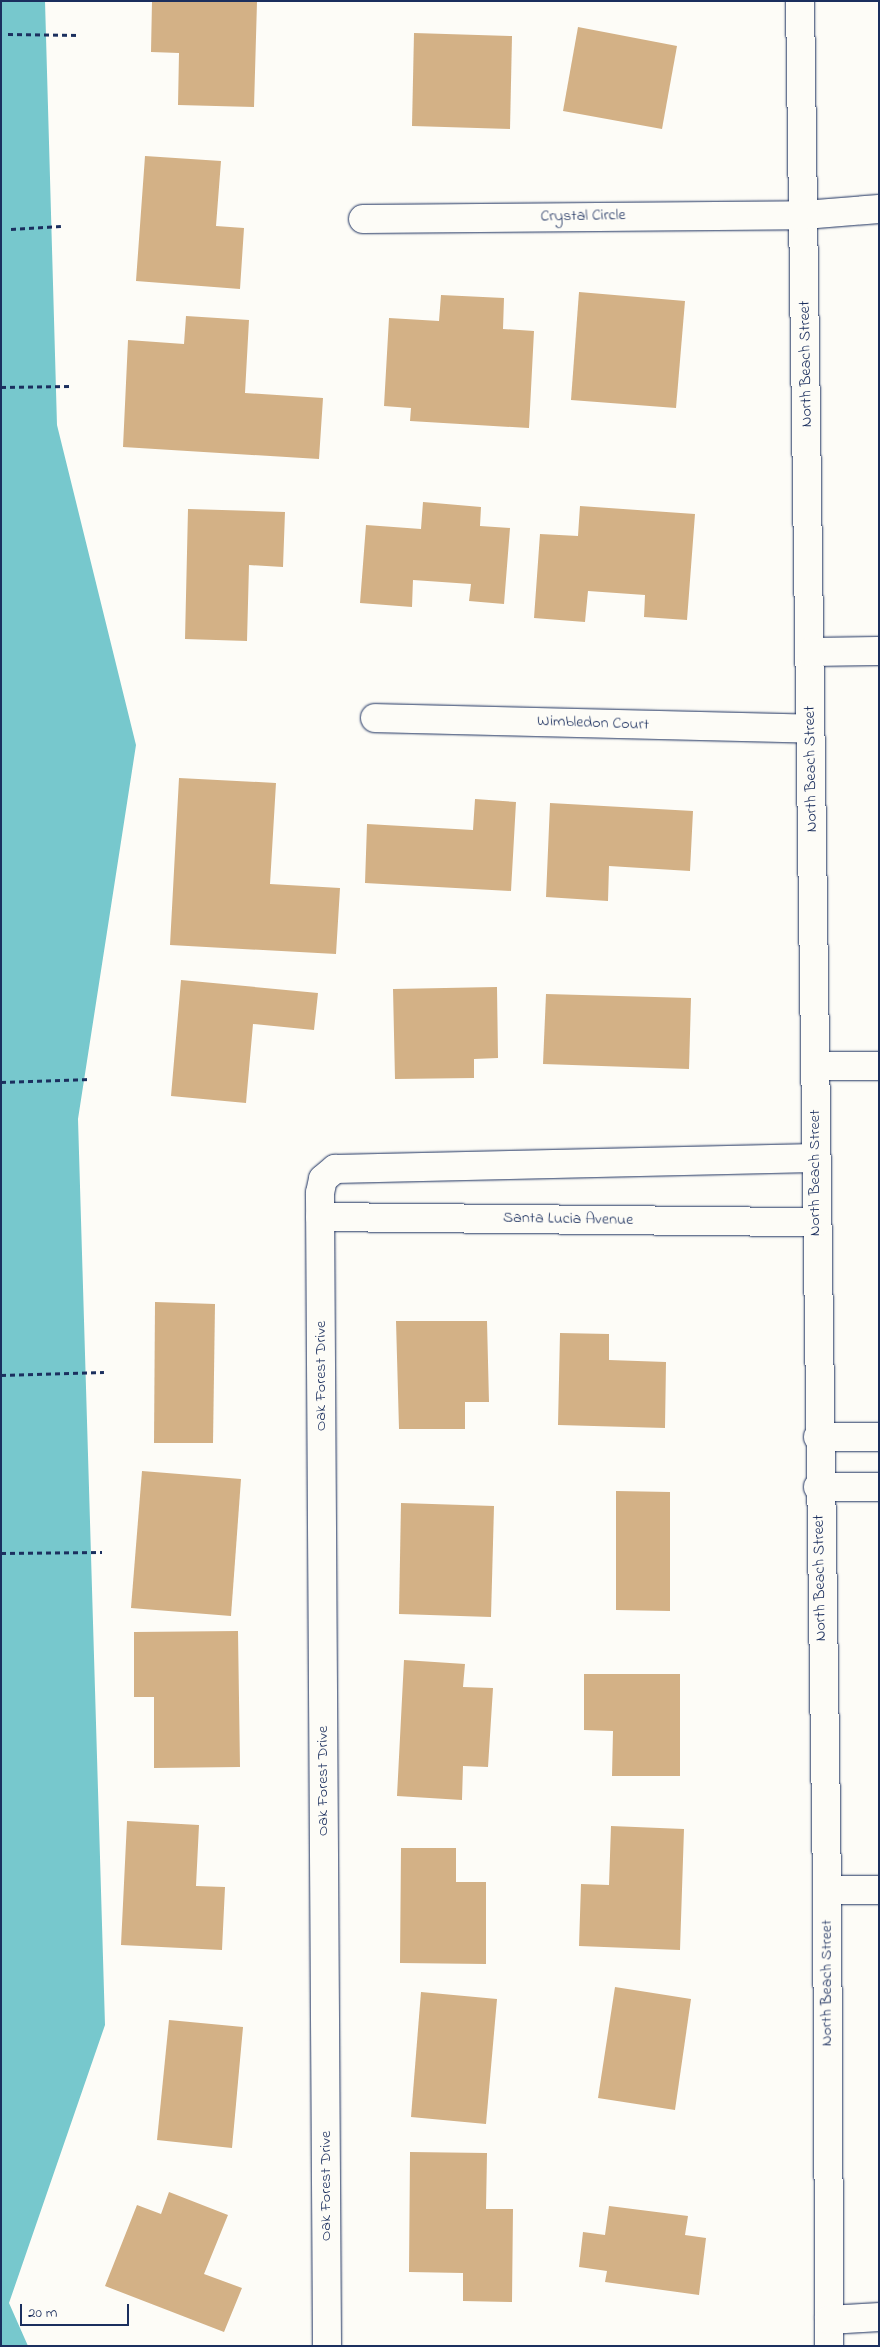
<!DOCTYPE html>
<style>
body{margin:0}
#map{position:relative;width:880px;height:2347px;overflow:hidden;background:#fdfcf7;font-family:"Indie Flower",sans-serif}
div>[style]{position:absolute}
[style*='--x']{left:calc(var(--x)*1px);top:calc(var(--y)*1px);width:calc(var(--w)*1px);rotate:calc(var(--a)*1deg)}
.water>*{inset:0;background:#77c8cd}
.building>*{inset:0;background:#d3b186}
.path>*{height:3px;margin-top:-1.5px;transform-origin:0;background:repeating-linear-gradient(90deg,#1b2f5e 0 5px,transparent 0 9px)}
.roads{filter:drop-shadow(0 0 1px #1b2f5e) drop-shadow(0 0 1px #1b2f5e)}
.minor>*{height:28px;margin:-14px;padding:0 14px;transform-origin:14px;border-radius:14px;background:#fdfcf7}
span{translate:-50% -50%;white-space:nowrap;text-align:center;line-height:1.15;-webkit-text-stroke:4px #fdfcf7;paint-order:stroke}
.street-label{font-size:16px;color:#1b2f5e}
.frame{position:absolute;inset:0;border:2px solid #1b2f5e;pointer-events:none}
.scale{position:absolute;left:20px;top:2304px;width:109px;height:22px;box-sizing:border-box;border:2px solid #1b2f5e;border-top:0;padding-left:6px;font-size:15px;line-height:18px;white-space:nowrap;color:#1b2f5e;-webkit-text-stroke:4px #fdfcf7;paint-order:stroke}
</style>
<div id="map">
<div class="water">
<i style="clip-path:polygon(1px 1px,45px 1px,57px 425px,136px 745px,78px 1119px,105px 2025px,9px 2303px,28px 2346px,1px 2346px)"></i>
</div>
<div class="building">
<i style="clip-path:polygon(152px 1px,257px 2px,254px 107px,178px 105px,179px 53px,151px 52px)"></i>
<i style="clip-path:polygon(578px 27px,677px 46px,662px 129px,563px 111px)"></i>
<i style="clip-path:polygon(414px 33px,512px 36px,510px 129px,412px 126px)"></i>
<i style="clip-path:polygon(145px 156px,221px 161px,216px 226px,244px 228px,240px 289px,136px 281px)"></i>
<i style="clip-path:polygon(579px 292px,685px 301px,676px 408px,571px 400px)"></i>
<i style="clip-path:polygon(441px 295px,504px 298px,503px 329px,534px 331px,529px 428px,410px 421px,411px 408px,384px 406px,389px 318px,439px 321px)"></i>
<i style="clip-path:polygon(186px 316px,249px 320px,245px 393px,323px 398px,319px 459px,123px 447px,128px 340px,184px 344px)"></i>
<i style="clip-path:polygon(423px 502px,481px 507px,480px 526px,510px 528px,504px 604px,469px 601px,471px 584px,413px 580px,412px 607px,360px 603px,366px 525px,421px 529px)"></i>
<i style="clip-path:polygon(580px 506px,695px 514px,687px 620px,644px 617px,645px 595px,588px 591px,585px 622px,534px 618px,540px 534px,578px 536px)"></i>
<i style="clip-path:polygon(188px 509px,285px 512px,283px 567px,249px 565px,247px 641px,185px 639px)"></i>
<i style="clip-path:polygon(179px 778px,276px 783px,270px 884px,340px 888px,336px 954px,170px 945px)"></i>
<i style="clip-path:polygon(475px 799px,516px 802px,511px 891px,365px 883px,367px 824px,473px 830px)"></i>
<i style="clip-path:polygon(550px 803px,693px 811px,690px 871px,609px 866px,608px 901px,546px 897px)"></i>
<i style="clip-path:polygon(181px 980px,318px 993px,314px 1030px,253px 1024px,246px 1103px,171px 1096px)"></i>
<i style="clip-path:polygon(497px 987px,498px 1058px,474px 1059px,474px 1078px,395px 1079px,393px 989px)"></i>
<i style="clip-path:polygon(546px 994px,691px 998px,689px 1069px,543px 1064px)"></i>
<i style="clip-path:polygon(155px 1302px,215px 1304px,213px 1443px,154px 1443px)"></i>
<i style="clip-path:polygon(396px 1321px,487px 1321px,489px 1402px,465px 1402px,465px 1429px,399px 1429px)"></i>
<i style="clip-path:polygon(560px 1333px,609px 1334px,609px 1360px,666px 1362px,665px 1428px,558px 1425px)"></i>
<i style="clip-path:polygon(142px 1471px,241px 1479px,231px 1616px,131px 1608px)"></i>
<i style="clip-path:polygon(616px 1491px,670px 1492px,670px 1611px,616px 1610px)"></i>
<i style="clip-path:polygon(401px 1503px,494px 1506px,491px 1617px,399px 1614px)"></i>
<i style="clip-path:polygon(238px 1631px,240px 1767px,154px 1768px,154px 1697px,134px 1697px,134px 1632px)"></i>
<i style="clip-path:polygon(404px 1660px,465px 1664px,463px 1687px,493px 1688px,488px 1767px,463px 1766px,462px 1800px,397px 1796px)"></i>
<i style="clip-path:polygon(584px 1674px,680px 1674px,680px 1776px,612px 1776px,613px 1731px,584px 1730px)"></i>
<i style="clip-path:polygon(127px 1821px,199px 1825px,196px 1886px,225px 1887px,222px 1950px,121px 1945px)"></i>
<i style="clip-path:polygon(611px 1826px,684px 1829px,680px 1950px,579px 1946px,581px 1884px,609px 1885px)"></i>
<i style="clip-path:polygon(401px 1848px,456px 1848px,456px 1882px,486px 1882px,486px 1964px,400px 1963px)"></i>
<i style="clip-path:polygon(615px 1987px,691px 1999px,675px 2110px,598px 2098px)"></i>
<i style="clip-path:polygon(421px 1992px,497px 1999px,486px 2124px,411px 2117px)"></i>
<i style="clip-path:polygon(169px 2020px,243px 2027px,232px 2148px,157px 2140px)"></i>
<i style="clip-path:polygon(410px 2152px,487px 2153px,486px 2209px,513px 2209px,512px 2302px,463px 2301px,463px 2273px,409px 2272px)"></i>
<i style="clip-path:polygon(169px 2192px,228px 2215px,204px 2274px,242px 2288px,224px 2332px,105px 2286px,137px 2205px,161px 2214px)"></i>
<i style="clip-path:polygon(609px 2206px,688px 2216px,685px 2235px,706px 2238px,699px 2295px,605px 2282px,607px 2271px,579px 2267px,583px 2232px,605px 2235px)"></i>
</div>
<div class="path">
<i style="--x:8;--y:34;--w:72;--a:0.8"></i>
<i style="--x:11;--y:229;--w:50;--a:-3.4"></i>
<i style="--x:1;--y:387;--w:69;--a:-0.8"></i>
<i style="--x:1;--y:1082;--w:90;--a:-1.9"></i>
<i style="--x:1;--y:1375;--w:103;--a:-1.7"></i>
<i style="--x:1;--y:1553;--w:101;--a:-0.6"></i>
</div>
<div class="roads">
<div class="minor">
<i style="--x:800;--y:1;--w:1889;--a:89.18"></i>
<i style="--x:827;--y:1890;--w:456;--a:89.7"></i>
<i style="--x:363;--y:219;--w:441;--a:-0.5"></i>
<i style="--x:804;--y:215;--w:75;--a:-4.6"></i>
<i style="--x:810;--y:652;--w:69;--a:-0.8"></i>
<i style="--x:375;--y:718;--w:435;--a:1.4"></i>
<i style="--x:815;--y:1066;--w:64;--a:0"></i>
<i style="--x:320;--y:1217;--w:496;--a:0.6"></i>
<i style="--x:818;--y:1437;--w:61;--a:0"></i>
<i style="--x:818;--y:1487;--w:61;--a:0"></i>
<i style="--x:827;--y:1890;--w:52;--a:0"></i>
<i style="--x:829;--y:2320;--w:50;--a:-3.4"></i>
<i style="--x:327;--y:2346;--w:1153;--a:-90.35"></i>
<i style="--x:320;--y:1193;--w:14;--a:-78"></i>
<i style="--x:323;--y:1179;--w:16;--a:-40"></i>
<i style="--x:335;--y:1169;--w:480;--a:-1.3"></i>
</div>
</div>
<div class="street-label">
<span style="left:583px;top:216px;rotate:-1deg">Crystal Circle</span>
<span style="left:806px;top:364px;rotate:-91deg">North Beach Street</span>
<span style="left:593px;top:723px;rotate:2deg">Wimbledon Court</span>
<span style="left:811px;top:769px;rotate:-91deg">North Beach Street</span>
<span style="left:815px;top:1173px;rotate:-90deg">North Beach Street</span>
<span style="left:568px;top:1219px;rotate:1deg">Santa Lucia Avenue</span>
<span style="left:321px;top:1376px;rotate:-90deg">Oak Forest Drive</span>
<span style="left:820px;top:1578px;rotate:-91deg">North Beach Street</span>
<span style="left:323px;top:1781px;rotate:-90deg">Oak Forest Drive</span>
<span style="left:827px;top:1983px;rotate:-90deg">North Beach Street</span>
<span style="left:326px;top:2186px;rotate:-90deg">Oak Forest Drive</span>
</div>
<div class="frame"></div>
<div class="scale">20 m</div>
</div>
